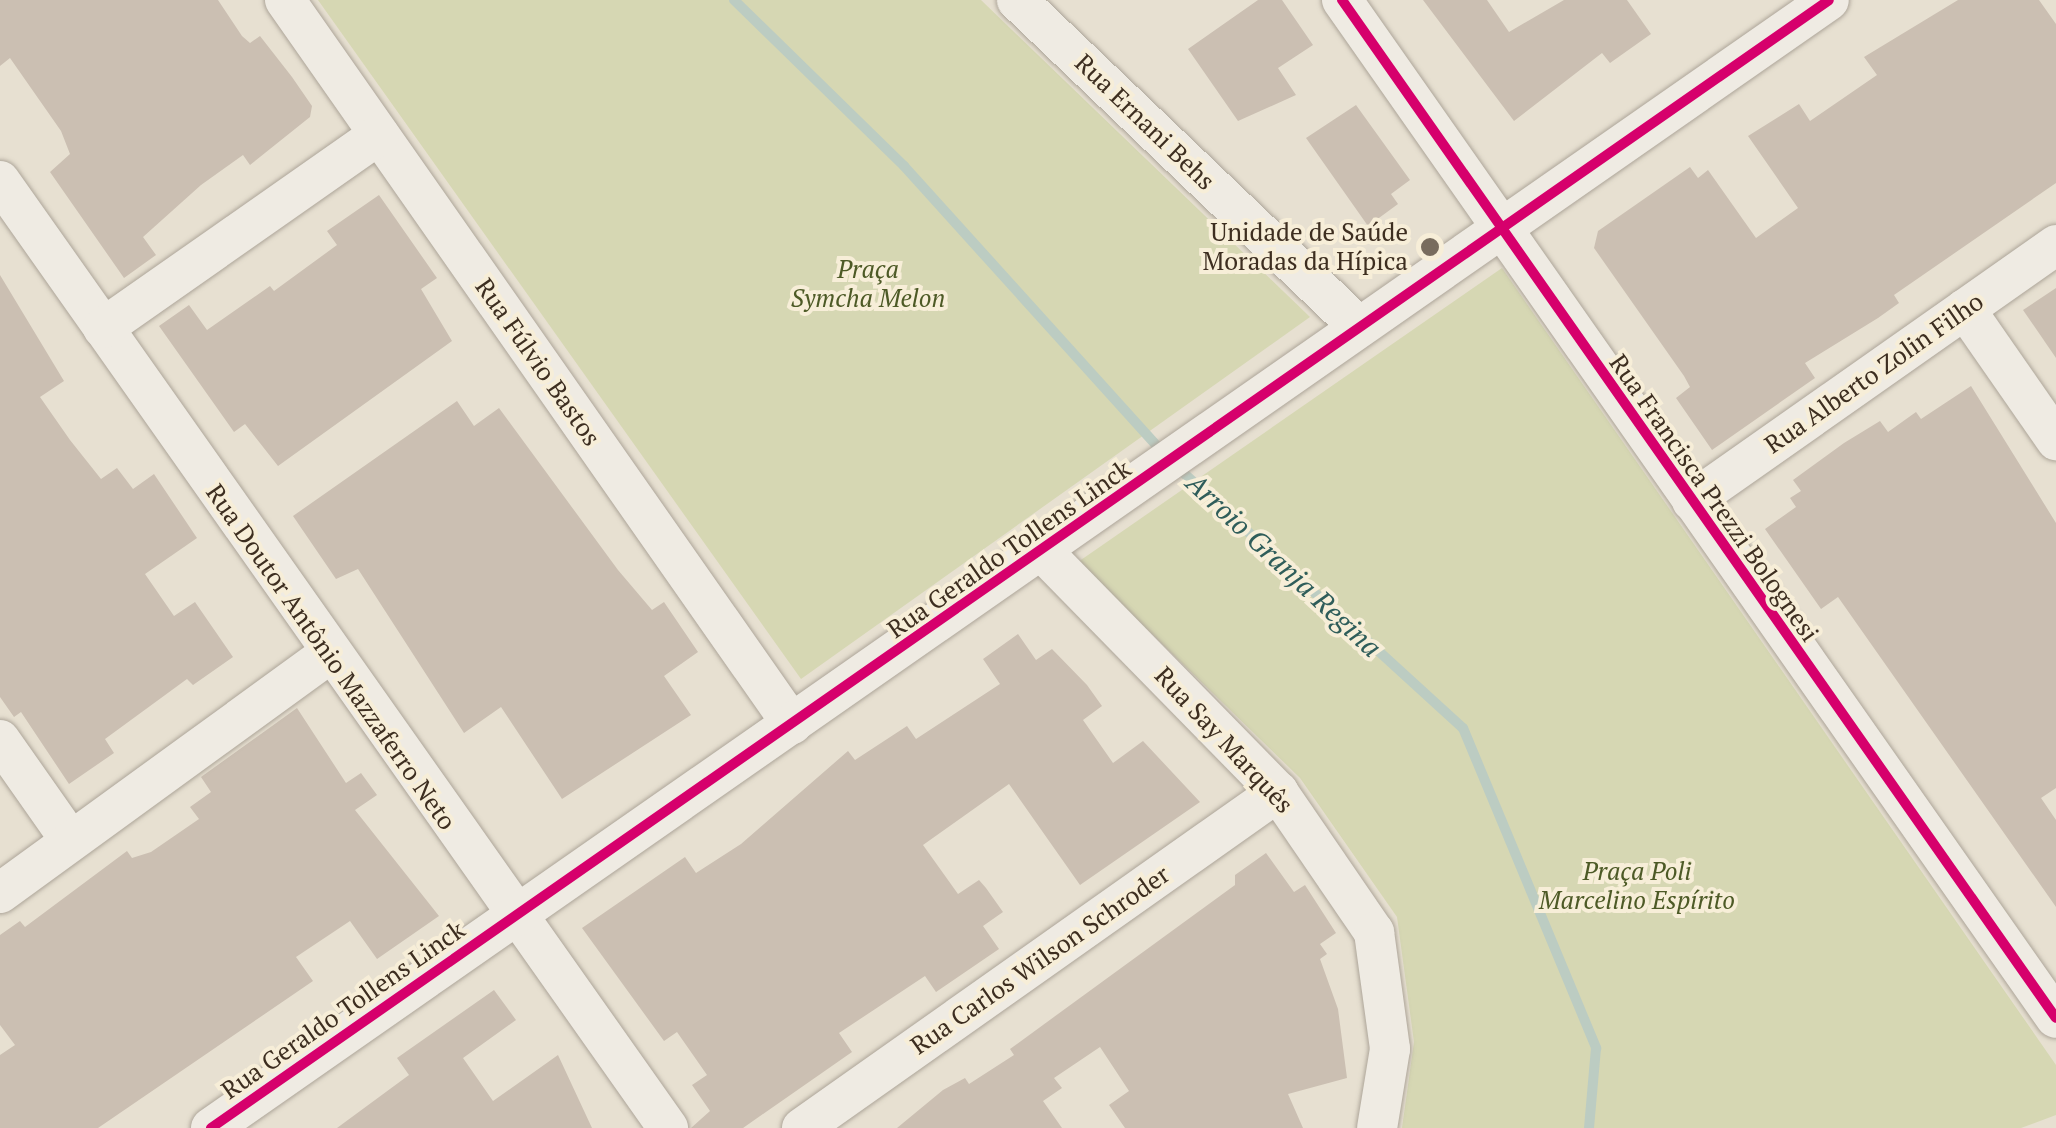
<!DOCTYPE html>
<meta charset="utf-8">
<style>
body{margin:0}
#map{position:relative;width:2056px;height:1128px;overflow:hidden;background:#e7e0d1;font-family:"PT Serif",serif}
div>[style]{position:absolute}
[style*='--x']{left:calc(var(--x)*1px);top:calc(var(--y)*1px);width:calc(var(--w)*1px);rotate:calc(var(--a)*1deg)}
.green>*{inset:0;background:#d6d7b3}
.stream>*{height:10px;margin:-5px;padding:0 5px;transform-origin:5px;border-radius:5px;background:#bcccc2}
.building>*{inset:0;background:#cbbfb2}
.roads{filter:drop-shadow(0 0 2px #ada599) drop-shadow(0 0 2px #ada599)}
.minor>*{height:40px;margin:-20px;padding:0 20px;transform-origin:20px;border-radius:20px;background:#efebe3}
.cycleway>*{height:10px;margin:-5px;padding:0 5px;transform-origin:5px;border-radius:5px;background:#d6006c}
.dots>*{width:28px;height:28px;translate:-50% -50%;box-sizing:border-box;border:5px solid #f7eed8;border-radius:50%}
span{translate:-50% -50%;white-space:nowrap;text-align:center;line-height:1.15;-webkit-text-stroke:8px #f7eed8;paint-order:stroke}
.street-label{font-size:25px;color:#3d2e20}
.poi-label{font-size:25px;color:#3d2e20}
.right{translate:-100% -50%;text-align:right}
.park-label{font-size:25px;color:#4d5a26;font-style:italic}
.water-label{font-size:28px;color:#2f5d5a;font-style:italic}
</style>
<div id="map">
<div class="green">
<i style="clip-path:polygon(318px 0,981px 0,1310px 317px,801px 679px)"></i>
<i style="clip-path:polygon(1502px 268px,2056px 1065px,2056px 1115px,2021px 1128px,1402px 1128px,1414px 1042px,1397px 917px,1300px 778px,1078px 562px)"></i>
</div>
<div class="stream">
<i style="--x:734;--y:0;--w:238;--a:44.3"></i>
<i style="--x:904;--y:166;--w:389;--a:47.9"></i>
<i style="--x:1177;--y:467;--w:387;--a:42.4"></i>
<i style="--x:1463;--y:728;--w:347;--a:67.4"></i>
<i style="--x:1596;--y:1048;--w:80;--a:95"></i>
</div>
<div class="building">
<i style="clip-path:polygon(0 0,218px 0,242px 36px,250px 43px,260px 36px,292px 77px,312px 106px,310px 117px,250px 165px,243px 155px,201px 185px,143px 237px,156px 255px,124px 278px,50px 172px,70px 154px,61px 131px,10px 58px,0 66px)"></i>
<i style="clip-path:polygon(1258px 0,1282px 0,1313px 45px,1278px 68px,1296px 95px,1238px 121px,1188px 49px)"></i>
<i style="clip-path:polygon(1423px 0,1487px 0,1509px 32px,1564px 0,1627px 0,1651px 34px,1610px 63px,1602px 53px,1514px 121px)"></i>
<i style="clip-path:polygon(1958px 0,2039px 0,2056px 24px,2056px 183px,1894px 295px,1899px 303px,1878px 318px,1805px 363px,1815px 378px,1712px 450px,1676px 398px,1690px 387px,1684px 376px,1594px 248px,1598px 231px,1690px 167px,1698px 178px,1708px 170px,1756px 238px,1798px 208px,1748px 136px,1799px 104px,1810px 121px,1877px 75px,1864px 57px)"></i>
<i style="clip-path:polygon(1356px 105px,1410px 180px,1391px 194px,1398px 204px,1368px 226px,1306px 138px)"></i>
<i style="clip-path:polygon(379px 195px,437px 278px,421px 289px,452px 341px,278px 466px,245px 424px,234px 432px,159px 326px,189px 305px,207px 330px,270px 286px,274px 291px,337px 245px,327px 231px)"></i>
<i style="clip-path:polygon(0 275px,64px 381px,40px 397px,70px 440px,101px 479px,117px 468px,133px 489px,154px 474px,197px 538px,145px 574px,174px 616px,195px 602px,233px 657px,193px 685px,187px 679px,105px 739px,114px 753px,69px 784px,21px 712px,14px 717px,0 697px)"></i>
<i style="clip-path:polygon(2056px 288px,2056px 358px,2023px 310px)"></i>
<i style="clip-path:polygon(1971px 386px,2056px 523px,2056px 788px,2041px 798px,2056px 820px,2056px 907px,1838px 597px,1821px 609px,1765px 529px,1796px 507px,1790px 498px,1801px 491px,1793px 480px,1844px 443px,1880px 421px,1888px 432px,1916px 412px,1921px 419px)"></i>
<i style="clip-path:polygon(457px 401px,474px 426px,499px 408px,618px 570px,652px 610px,664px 602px,698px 652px,664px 676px,691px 715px,562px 799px,501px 707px,464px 733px,358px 569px,336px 579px,293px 516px)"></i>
<i style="clip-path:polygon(1018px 634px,1036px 660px,1052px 649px,1087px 685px,1102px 706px,1083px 720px,1113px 763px,1143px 741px,1200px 802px,1080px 885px,1009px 784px,923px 845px,958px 894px,979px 880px,986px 888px,1003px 912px,983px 926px,999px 949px,936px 992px,925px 976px,839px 1033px,852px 1052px,743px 1128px,691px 1128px,710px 1111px,692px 1085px,707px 1075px,677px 1032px,664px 1041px,582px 928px,685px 857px,696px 873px,741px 844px,848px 751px,855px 760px,907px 726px,916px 739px,1000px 684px,983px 659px)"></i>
<i style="clip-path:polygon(297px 708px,346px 783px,361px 773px,377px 795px,355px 810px,439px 916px,377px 959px,350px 921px,296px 957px,313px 981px,98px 1128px,0 1128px,0 1055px,15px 1045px,0 1025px,0 935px,20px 921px,25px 927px,127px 851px,132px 858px,151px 852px,199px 819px,190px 807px,211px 792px,201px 777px)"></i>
<i style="clip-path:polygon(1266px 853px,1294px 892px,1305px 885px,1336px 933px,1320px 944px,1327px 954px,1320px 959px,1338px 1009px,1347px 1078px,1288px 1094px,1303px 1128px,1125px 1128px,1109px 1105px,1129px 1091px,1100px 1047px,1054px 1078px,1062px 1088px,1043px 1101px,1062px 1128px,897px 1128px,943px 1090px,965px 1078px,969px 1084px,1014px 1055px,1010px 1049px,1235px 885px,1235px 875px)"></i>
<i style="clip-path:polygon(494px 990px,516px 1020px,463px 1058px,493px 1101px,558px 1055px,592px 1128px,337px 1128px,409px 1075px,397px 1058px)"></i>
</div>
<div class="roads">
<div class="minor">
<i style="--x:285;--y:0;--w:884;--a:55"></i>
<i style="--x:1017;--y:0;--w:473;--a:43.7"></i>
<i style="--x:1342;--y:0;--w:1243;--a:54.96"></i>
<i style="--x:0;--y:181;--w:1159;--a:54.8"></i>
<i style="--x:1965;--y:309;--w:160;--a:55.2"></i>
<i style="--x:103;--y:328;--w:337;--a:-35"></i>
<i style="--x:1692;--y:501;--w:445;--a:-35.1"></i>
<i style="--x:1042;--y:551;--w:337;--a:45.6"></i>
<i style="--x:1278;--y:792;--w:170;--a:55.6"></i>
<i style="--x:1374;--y:932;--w:118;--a:82.2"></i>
<i style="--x:1390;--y:1049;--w:80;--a:99.3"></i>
<i style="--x:0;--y:740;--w:123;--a:54.9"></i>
<i style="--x:0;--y:893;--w:407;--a:-36"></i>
<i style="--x:211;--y:1128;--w:1972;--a:-34.88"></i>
<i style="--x:802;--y:1128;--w:583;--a:-35.22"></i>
</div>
</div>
<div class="cycleway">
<i style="--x:1342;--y:0;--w:1243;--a:54.96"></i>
<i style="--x:211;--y:1128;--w:1972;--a:-34.88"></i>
</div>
<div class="dots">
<i style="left:1430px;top:247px;background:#786c5e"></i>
</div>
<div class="street-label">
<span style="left:1145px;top:122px;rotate:44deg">Rua Ernani Behs</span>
<span style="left:538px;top:362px;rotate:55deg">Rua Fúlvio Bastos</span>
<span style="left:1874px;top:373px;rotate:-35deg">Rua Alberto Zolin Filho</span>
<span style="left:1714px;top:498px;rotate:55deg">Rua Francisca Prezzi Bolognesi</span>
<span style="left:1009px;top:549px;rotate:-35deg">Rua Geraldo Tollens Linck</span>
<span style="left:331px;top:657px;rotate:55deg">Rua Doutor Antônio Mazzaferro Neto</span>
<span style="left:1224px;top:740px;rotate:47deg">Rua Say Marquês</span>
<span style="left:1040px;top:960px;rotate:-35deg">Rua Carlos Wilson Schroder</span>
<span style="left:343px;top:1010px;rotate:-35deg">Rua Geraldo Tollens Linck</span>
</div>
<div class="poi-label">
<span class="right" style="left:1408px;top:247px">Unidade de Saúde<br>Moradas da Hípica</span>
</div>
<div class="park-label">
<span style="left:868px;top:284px">Praça<br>Symcha Melon</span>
<span style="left:1637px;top:886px">Praça Poli<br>Marcelino Espírito</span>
</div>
<div class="water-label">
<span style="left:1284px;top:565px;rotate:43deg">Arroio Granja Regina</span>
</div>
</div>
